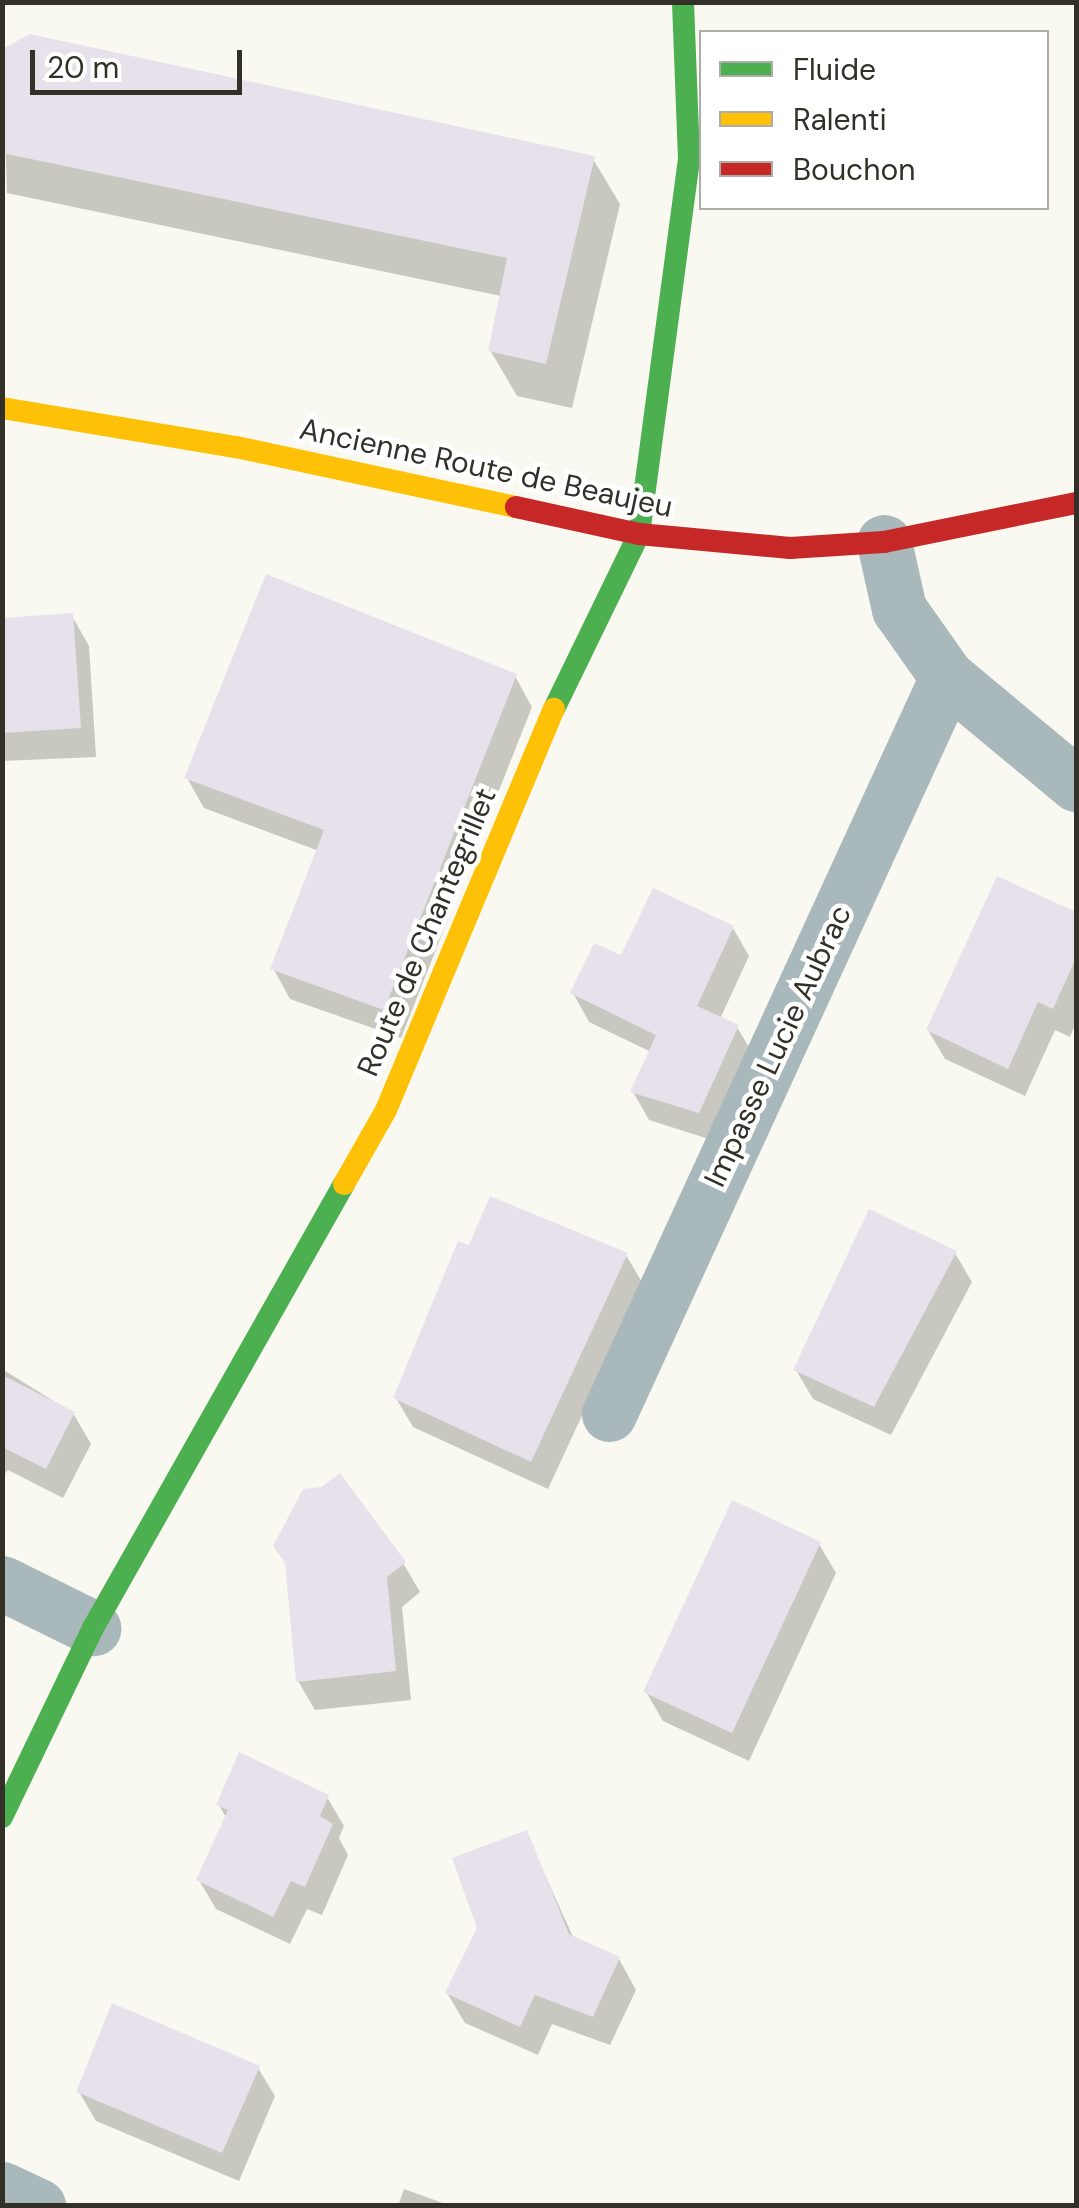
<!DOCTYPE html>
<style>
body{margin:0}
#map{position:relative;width:1079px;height:2208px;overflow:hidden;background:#faf9f1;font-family:"DM Sans",sans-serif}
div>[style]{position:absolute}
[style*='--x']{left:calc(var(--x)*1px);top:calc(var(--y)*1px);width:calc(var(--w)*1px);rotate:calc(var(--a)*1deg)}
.shadow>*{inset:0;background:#0003}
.building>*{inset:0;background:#e7e1ec}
.street>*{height:55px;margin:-27.5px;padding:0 27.5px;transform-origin:27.5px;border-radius:27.5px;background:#a8b8bb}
.fast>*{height:22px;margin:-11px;padding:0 11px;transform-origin:11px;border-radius:11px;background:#4caf50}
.slow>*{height:22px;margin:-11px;padding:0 11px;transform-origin:11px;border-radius:11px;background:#ffc107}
.jam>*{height:22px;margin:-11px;padding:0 11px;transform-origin:11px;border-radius:11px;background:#c62828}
span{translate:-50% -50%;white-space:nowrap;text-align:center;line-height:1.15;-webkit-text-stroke:9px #fff;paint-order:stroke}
.street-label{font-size:30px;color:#323027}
.frame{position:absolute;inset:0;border:5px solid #323027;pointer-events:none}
.legend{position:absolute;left:699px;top:30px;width:350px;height:180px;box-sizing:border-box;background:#fff;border:2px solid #adaca9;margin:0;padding:12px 18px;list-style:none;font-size:30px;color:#323027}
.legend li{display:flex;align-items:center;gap:20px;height:50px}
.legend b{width:50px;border:2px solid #adaca9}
.scale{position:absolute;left:30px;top:50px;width:212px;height:45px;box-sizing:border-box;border:5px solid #323027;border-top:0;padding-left:12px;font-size:30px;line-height:35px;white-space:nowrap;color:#323027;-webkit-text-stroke:8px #fff;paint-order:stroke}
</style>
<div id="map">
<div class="shadow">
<i style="clip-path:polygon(2px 52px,593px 159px,620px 204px,572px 408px,517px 396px,490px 350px,501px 296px,7px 193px)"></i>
<i style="clip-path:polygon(72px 616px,89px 646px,96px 757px,2px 761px,2px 621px)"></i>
<i style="clip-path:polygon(515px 676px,532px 707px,401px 1038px,290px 999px,273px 968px,319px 851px,204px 808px,187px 778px)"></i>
<i style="clip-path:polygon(1072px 913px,1076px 1022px,1070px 1037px,1055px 1030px,1025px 1096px,945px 1059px,928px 1030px)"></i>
<i style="clip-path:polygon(733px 928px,749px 956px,720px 1019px,737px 1027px,754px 1056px,715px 1141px,649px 1120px,633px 1092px,651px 1052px,589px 1022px,573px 993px,622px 958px)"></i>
<i style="clip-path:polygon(955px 1253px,972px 1282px,891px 1435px,813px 1399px,796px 1370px)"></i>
<i style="clip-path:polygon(626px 1255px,643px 1284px,548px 1489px,413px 1427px,396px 1398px)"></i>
<i style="clip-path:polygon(2px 1369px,73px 1413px,91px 1444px,63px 1498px,8px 1470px,2px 1477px)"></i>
<i style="clip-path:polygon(305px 1491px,403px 1563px,420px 1592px,402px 1607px,411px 1700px,315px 1710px,298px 1681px)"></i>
<i style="clip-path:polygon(819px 1544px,836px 1573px,749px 1761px,663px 1721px,646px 1692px)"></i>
<i style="clip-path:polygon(327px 1797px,344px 1826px,339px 1838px,348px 1855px,322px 1915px,307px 1909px,290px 1944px,216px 1909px,199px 1880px,227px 1819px,219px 1805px)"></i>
<i style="clip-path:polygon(526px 1833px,574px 1939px,619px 1959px,636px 1990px,610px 2045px,552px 2024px,538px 2055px,465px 2023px,447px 1993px)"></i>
<i style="clip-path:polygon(258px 2068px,275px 2096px,239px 2181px,96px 2121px,79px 2092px)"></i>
<i style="clip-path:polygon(404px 2189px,451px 2206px,398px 2206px)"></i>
</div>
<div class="building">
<i style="clip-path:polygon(30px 34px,595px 156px,546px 364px,488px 351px,507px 258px,2px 153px,2px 49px)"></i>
<i style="clip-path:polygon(266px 574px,517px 674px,384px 1010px,270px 969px,324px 830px,184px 778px)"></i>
<i style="clip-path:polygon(73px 613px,81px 728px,2px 733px,2px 618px)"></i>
<i style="clip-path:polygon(997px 876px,1076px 912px,1076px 958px,1053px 1009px,1038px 1002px,1008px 1069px,926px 1030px)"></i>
<i style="clip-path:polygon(653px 888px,734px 926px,697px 1006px,739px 1025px,699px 1113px,630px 1092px,656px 1035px,570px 993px,594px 943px,621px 955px)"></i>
<i style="clip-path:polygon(490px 1196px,628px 1253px,531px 1462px,393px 1398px,458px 1241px,469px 1245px)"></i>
<i style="clip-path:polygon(869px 1209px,957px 1251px,874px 1407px,793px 1370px)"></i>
<i style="clip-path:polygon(2px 1375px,75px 1412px,46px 1469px,2px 1447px)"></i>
<i style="clip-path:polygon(340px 1473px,406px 1562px,387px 1577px,396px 1671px,296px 1682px,285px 1563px,273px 1546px,303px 1489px,321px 1487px)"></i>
<i style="clip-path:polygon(732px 1500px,821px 1542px,732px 1733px,643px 1692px)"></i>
<i style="clip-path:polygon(239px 1752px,329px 1795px,320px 1816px,333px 1824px,305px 1887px,291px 1881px,273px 1917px,196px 1880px,228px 1810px,216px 1805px)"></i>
<i style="clip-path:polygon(527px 1830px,569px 1934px,620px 1957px,593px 2017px,535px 1995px,520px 2027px,445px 1993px,477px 1928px,452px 1858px)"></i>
<i style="clip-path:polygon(112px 2003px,260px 2066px,222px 2153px,76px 2092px)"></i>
</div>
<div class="street">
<i style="--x:884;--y:542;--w:69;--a:77.4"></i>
<i style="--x:899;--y:609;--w:83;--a:54.8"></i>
<i style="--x:947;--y:677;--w:168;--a:39.7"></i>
<i style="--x:609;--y:1414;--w:811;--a:-65.36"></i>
<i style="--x:2;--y:1583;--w:102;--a:26.3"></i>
<i style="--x:2;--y:2189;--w:40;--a:25"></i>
</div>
<div class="fast">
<i style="--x:554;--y:709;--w:195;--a:-64.1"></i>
<i style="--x:639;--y:534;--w:378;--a:-82.4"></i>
<i style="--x:689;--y:159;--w:157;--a:-92.2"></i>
<i style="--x:2;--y:1817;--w:210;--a:-64.3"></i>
<i style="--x:93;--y:1628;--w:510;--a:-60.52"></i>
</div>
<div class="slow">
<i style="--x:2;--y:408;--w:237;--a:9.5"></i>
<i style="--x:236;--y:447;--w:286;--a:12.1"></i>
<i style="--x:344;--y:1184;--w:85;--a:-60.4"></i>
<i style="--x:386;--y:1110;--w:435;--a:-67.3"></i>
</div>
<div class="jam">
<i style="--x:516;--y:507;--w:126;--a:12.4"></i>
<i style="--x:639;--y:534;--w:152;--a:5.3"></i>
<i style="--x:790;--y:548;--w:94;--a:-3.7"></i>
<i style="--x:884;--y:542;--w:196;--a:-11.5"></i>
</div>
<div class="street-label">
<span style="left:486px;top:468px;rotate:12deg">Ancienne Route de Beaujeu</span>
<span style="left:427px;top:932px;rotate:-67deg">Route de Chantegrillet</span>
<span style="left:778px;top:1046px;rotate:-65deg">Impasse Lucie Aubrac</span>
</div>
<div class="frame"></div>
<ul class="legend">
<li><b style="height:12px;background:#4caf50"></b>Fluide</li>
<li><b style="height:12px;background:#ffc107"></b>Ralenti</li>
<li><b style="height:12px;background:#c62828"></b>Bouchon</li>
</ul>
<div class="scale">20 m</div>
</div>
